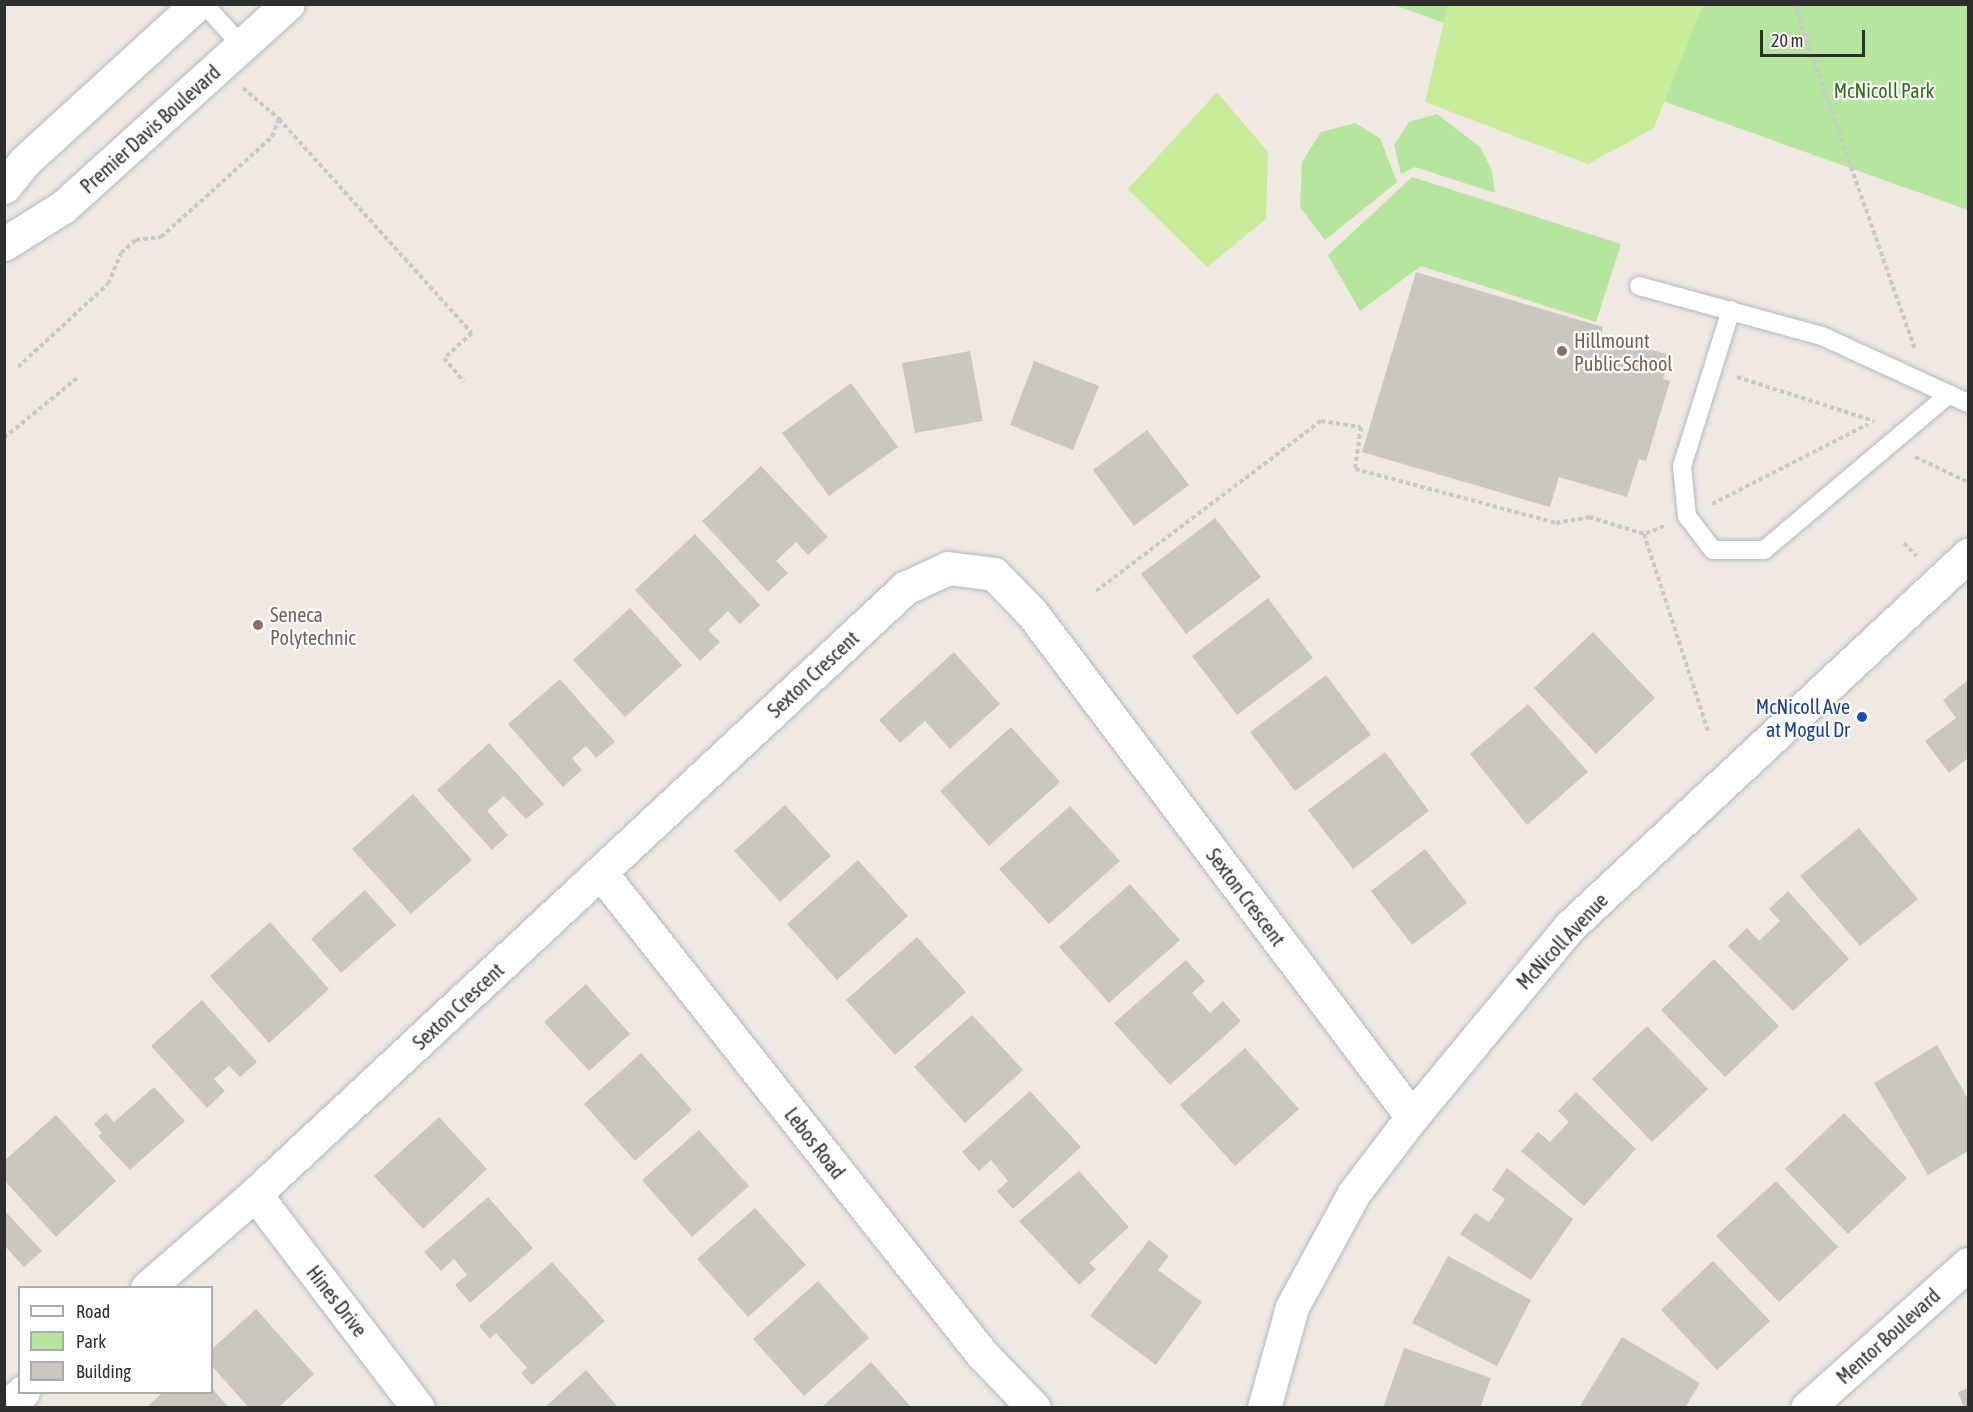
<!DOCTYPE html>
<style>
body{margin:0}
#map{position:relative;width:1973px;height:1412px;overflow:hidden;background:#efe9e1;font-family:"Asap Condensed",sans-serif}
div>[style]{position:absolute}
[style*='--x']{left:calc(var(--x)*1px);top:calc(var(--y)*1px);width:calc(var(--w)*1px);rotate:calc(var(--a)*1deg)}
.green>*{inset:0;background:#b6e59e}
.pitch>*{inset:0;background:#c9ec9a}
.building>*{inset:0;background:#cbc7bf}
.path>*{height:4px;margin-top:-2px;transform-origin:0;background:repeating-linear-gradient(90deg,#c9c9c9 0 4.5px,transparent 0 7.5px)}
.roads{filter:drop-shadow(0 0 2px #b4b7c1) drop-shadow(0 0 2px #b4b7c1)}
.service>*{height:18px;margin:-9px;padding:0 9px;transform-origin:9px;border-radius:9px;background:#fff}
.minor>*{height:33px;margin:-16.5px;padding:0 16.5px;transform-origin:16.5px;border-radius:16.5px;background:#fff}
.tertiary>*{height:33px;margin:-16.5px;padding:0 16.5px;transform-origin:16.5px;border-radius:16.5px;background:#fff}
.dots>*{width:16px;height:16px;translate:-50% -50%;box-sizing:border-box;border:3px solid #fff;border-radius:50%}
span{translate:-50% -50%;white-space:nowrap;text-align:center;line-height:1.15;-webkit-text-stroke:4.5px #fff;paint-order:stroke}
.park-label{font-size:20px;color:#2c6e1b}
.street-label{font-size:20px;color:#2e2e2e}
.education-label{font-size:20px;color:#785e54}
.left{translate:0 -50%;text-align:left}
.transit-label{font-size:20px;color:#164399}
.right{translate:-100% -50%;text-align:right}
.frame{position:absolute;inset:0;border:6px solid #2e2e2e;pointer-events:none}
.legend{position:absolute;left:18px;top:1286px;width:195px;height:108px;box-sizing:border-box;background:#fff;border:2px solid #ababab;margin:0;padding:8px 10px;list-style:none;font-size:18px;color:#2e2e2e}
.legend li{display:flex;align-items:center;gap:12px;height:30px}
.legend b{width:30px;border:2px solid #ababab}
.scale{position:absolute;left:1760px;top:30px;width:105px;height:27px;box-sizing:border-box;border:3px solid #2e2e2e;border-top:0;padding-left:8px;font-size:18px;line-height:21px;white-space:nowrap;color:#2e2e2e;-webkit-text-stroke:4px #fff;paint-order:stroke}
</style>
<div id="map">
<div class="green">
<i style="clip-path:polygon(1394px 5px,1968px 5px,1968px 210px)"></i>
<i style="clip-path:polygon(1437px 114px,1480px 147px,1492px 171px,1495px 193px,1415px 167px,1401px 174px,1394px 145px,1409px 122px)"></i>
<i style="clip-path:polygon(1355px 123px,1380px 138px,1397px 182px,1325px 240px,1300px 207px,1302px 162px,1321px 132px)"></i>
<i style="clip-path:polygon(1412px 177px,1621px 244px,1596px 322px,1421px 266px,1360px 311px,1328px 255px)"></i>
</div>
<div class="pitch">
<i style="clip-path:polygon(1448px 5px,1448px 4px,1703px 5px,1654px 128px,1588px 164px,1425px 102px)"></i>
<i style="clip-path:polygon(1217px 92px,1268px 152px,1266px 219px,1207px 267px,1128px 189px)"></i>
</div>
<div class="building">
<i style="clip-path:polygon(1416px 272px,1603px 327px,1601px 335px,1670px 355px,1663px 379px,1670px 381px,1646px 461px,1639px 459px,1627px 497px,1559px 477px,1550px 507px,1362px 452px)"></i>
<i style="clip-path:polygon(970px 351px,983px 421px,915px 433px,902px 363px)"></i>
<i style="clip-path:polygon(1034px 361px,1099px 386px,1073px 450px,1010px 425px)"></i>
<i style="clip-path:polygon(851px 383px,898px 447px,829px 496px,782px 433px)"></i>
<i style="clip-path:polygon(1147px 430px,1189px 485px,1134px 526px,1093px 470px)"></i>
<i style="clip-path:polygon(761px 466px,828px 537px,808px 555px,796px 542px,776px 561px,788px 573px,768px 592px,702px 521px)"></i>
<i style="clip-path:polygon(1215px 518px,1261px 577px,1186px 634px,1141px 574px)"></i>
<i style="clip-path:polygon(695px 534px,760px 605px,740px 624px,728px 611px,708px 630px,720px 642px,700px 661px,635px 590px)"></i>
<i style="clip-path:polygon(1268px 598px,1313px 658px,1237px 715px,1192px 656px)"></i>
<i style="clip-path:polygon(630px 608px,682px 665px,625px 717px,573px 660px)"></i>
<i style="clip-path:polygon(1593px 632px,1655px 698px,1596px 754px,1534px 688px)"></i>
<i style="clip-path:polygon(954px 652px,1000px 704px,950px 749px,925px 721px,900px 743px,879px 720px)"></i>
<i style="clip-path:polygon(1326px 675px,1371px 735px,1295px 791px,1250px 732px)"></i>
<i style="clip-path:polygon(560px 679px,615px 742px,596px 758px,586px 746px,572px 758px,582px 770px,563px 787px,508px 724px)"></i>
<i style="clip-path:polygon(1968px 680px,1968px 758px,1949px 773px,1925px 741px,1956px 718px,1943px 700px)"></i>
<i style="clip-path:polygon(1528px 704px,1588px 772px,1527px 825px,1470px 754px)"></i>
<i style="clip-path:polygon(1011px 727px,1060px 782px,989px 846px,940px 791px)"></i>
<i style="clip-path:polygon(489px 743px,544px 804px,526px 819px,504px 796px,487px 811px,508px 835px,492px 850px,437px 790px)"></i>
<i style="clip-path:polygon(1385px 752px,1429px 811px,1353px 869px,1308px 810px)"></i>
<i style="clip-path:polygon(413px 794px,472px 860px,411px 914px,352px 849px)"></i>
<i style="clip-path:polygon(785px 805px,831px 856px,780px 902px,734px 851px)"></i>
<i style="clip-path:polygon(1070px 806px,1120px 861px,1049px 924px,999px 869px)"></i>
<i style="clip-path:polygon(1859px 828px,1918px 899px,1860px 946px,1800px 876px)"></i>
<i style="clip-path:polygon(1425px 849px,1467px 903px,1412px 945px,1371px 891px)"></i>
<i style="clip-path:polygon(858px 860px,908px 916px,837px 980px,787px 924px)"></i>
<i style="clip-path:polygon(1130px 884px,1180px 940px,1109px 1003px,1059px 947px)"></i>
<i style="clip-path:polygon(365px 890px,396px 925px,341px 973px,311px 939px)"></i>
<i style="clip-path:polygon(1788px 891px,1849px 959px,1793px 1011px,1728px 946px,1747px 928px,1759px 941px,1780px 921px,1769px 909px)"></i>
<i style="clip-path:polygon(270px 922px,329px 989px,269px 1043px,210px 976px)"></i>
<i style="clip-path:polygon(917px 937px,966px 992px,895px 1055px,846px 1000px)"></i>
<i style="clip-path:polygon(1714px 959px,1779px 1026px,1725px 1077px,1661px 1010px)"></i>
<i style="clip-path:polygon(1186px 960px,1205px 981px,1192px 993px,1210px 1013px,1223px 1001px,1241px 1021px,1170px 1085px,1114px 1023px)"></i>
<i style="clip-path:polygon(586px 984px,630px 1034px,589px 1071px,544px 1022px)"></i>
<i style="clip-path:polygon(202px 1000px,257px 1062px,240px 1077px,229px 1066px,214px 1079px,225px 1091px,207px 1108px,151px 1046px)"></i>
<i style="clip-path:polygon(972px 1015px,1023px 1070px,965px 1123px,914px 1067px)"></i>
<i style="clip-path:polygon(1647px 1026px,1708px 1089px,1652px 1142px,1592px 1079px)"></i>
<i style="clip-path:polygon(1937px 1045px,1968px 1099px,1968px 1151px,1928px 1175px,1874px 1083px)"></i>
<i style="clip-path:polygon(1245px 1048px,1299px 1109px,1235px 1166px,1180px 1105px)"></i>
<i style="clip-path:polygon(641px 1053px,692px 1110px,635px 1161px,584px 1104px)"></i>
<i style="clip-path:polygon(154px 1087px,185px 1121px,130px 1170px,98px 1136px,102px 1133px,94px 1124px,106px 1113px,114px 1122px)"></i>
<i style="clip-path:polygon(1030px 1091px,1081px 1147px,1013px 1209px,997px 1191px,1008px 1181px,991px 1160px,979px 1171px,962px 1152px)"></i>
<i style="clip-path:polygon(1576px 1092px,1636px 1149px,1584px 1206px,1521px 1151px,1538px 1132px,1550px 1142px,1569px 1122px,1558px 1111px)"></i>
<i style="clip-path:polygon(1844px 1113px,1907px 1178px,1848px 1234px,1785px 1169px)"></i>
<i style="clip-path:polygon(56px 1115px,116px 1181px,56px 1237px,4px 1180px,4px 1161px)"></i>
<i style="clip-path:polygon(439px 1117px,487px 1169px,423px 1229px,374px 1176px)"></i>
<i style="clip-path:polygon(699px 1130px,749px 1186px,692px 1237px,642px 1180px)"></i>
<i style="clip-path:polygon(1507px 1168px,1573px 1219px,1531px 1280px,1460px 1234px,1475px 1213px,1489px 1222px,1505px 1199px,1492px 1190px)"></i>
<i style="clip-path:polygon(1079px 1171px,1129px 1227px,1089px 1263px,1096px 1269px,1079px 1285px,1019px 1221px)"></i>
<i style="clip-path:polygon(1776px 1181px,1838px 1247px,1779px 1302px,1716px 1236px)"></i>
<i style="clip-path:polygon(488px 1197px,533px 1248px,470px 1303px,455px 1285px,467px 1275px,454px 1259px,441px 1271px,424px 1252px)"></i>
<i style="clip-path:polygon(755px 1208px,806px 1265px,748px 1317px,697px 1259px)"></i>
<i style="clip-path:polygon(4px 1210px,42px 1251px,24px 1267px,4px 1245px)"></i>
<i style="clip-path:polygon(1149px 1240px,1169px 1256px,1158px 1270px,1202px 1302px,1156px 1365px,1090px 1316px)"></i>
<i style="clip-path:polygon(1448px 1256px,1531px 1300px,1497px 1366px,1412px 1323px)"></i>
<i style="clip-path:polygon(1713px 1261px,1770px 1321px,1717px 1370px,1661px 1310px)"></i>
<i style="clip-path:polygon(552px 1262px,605px 1321px,532px 1385px,521px 1373px,527px 1368px,496px 1333px,490px 1339px,479px 1326px)"></i>
<i style="clip-path:polygon(818px 1281px,869px 1338px,804px 1396px,753px 1339px)"></i>
<i style="clip-path:polygon(256px 1309px,314px 1374px,278px 1408px,249px 1408px,212px 1366px,212px 1349px)"></i>
<i style="clip-path:polygon(1622px 1337px,1700px 1383px,1685px 1408px,1580px 1406px)"></i>
<i style="clip-path:polygon(1404px 1348px,1491px 1378px,1480px 1408px,1383px 1408px)"></i>
<i style="clip-path:polygon(871px 1362px,912px 1408px,821px 1408px)"></i>
<i style="clip-path:polygon(586px 1370px,619px 1408px,544px 1408px)"></i>
<i style="clip-path:polygon(212px 1388px,229px 1408px,146px 1408px,163px 1392px,212px 1392px)"></i>
<i style="clip-path:polygon(1968px 1388px,1968px 1408px,1964px 1408px,1958px 1392px)"></i>
</div>
<div class="path">
<i style="--x:1794;--y:4;--w:366;--a:70.7"></i>
<i style="--x:243;--y:88;--w:48;--a:40.7"></i>
<i style="--x:279;--y:119;--w:288;--a:48"></i>
<i style="--x:472;--y:333;--w:38;--a:138"></i>
<i style="--x:444;--y:358;--w:31;--a:50"></i>
<i style="--x:18;--y:367;--w:122;--a:-42.7"></i>
<i style="--x:108;--y:284;--w:34;--a:-67"></i>
<i style="--x:121;--y:253;--w:20;--a:-41"></i>
<i style="--x:136;--y:240;--w:25;--a:-7"></i>
<i style="--x:161;--y:237;--w:149;--a:-42"></i>
<i style="--x:272;--y:137;--w:19;--a:-69"></i>
<i style="--x:1737;--y:377;--w:144;--a:17.8"></i>
<i style="--x:4;--y:438;--w:94;--a:-39.4"></i>
<i style="--x:1915;--y:457;--w:59;--a:25.3"></i>
<i style="--x:1712;--y:504;--w:175;--a:-27.1"></i>
<i style="--x:1664;--y:526;--w:22;--a:158"></i>
<i style="--x:1644;--y:534;--w:210;--a:72"></i>
<i style="--x:1904;--y:543;--w:18;--a:47"></i>
<i style="--x:1096;--y:591;--w:282;--a:-37.1"></i>
<i style="--x:1321;--y:421;--w:40;--a:8.5"></i>
<i style="--x:1361;--y:427;--w:42;--a:98.1"></i>
<i style="--x:1355;--y:469;--w:208;--a:15"></i>
<i style="--x:1556;--y:523;--w:34;--a:-10"></i>
<i style="--x:1589;--y:517;--w:58;--a:17.2"></i>
</div>
<div class="roads">
<div class="service">
<i style="--x:204;--y:4;--w:57;--a:47.9"></i>
<i style="--x:1639;--y:286;--w:190;--a:15.3"></i>
<i style="--x:1822;--y:336;--w:161;--a:24.7"></i>
<i style="--x:1731;--y:310;--w:164;--a:107.4"></i>
<i style="--x:1682;--y:466;--w:50;--a:84.3"></i>
<i style="--x:1687;--y:516;--w:43;--a:52.6"></i>
<i style="--x:1713;--y:550;--w:51;--a:0"></i>
<i style="--x:1764;--y:550;--w:242;--a:-40.1"></i>
</div>
<div class="minor">
<i style="--x:4;--y:187;--w:33;--a:-51"></i>
<i style="--x:25;--y:161;--w:233;--a:-42.4"></i>
<i style="--x:4;--y:244;--w:70;--a:-32.1"></i>
<i style="--x:63;--y:207;--w:303;--a:-42.1"></i>
<i style="--x:601;--y:873;--w:614;--a:51.62"></i>
<i style="--x:982;--y:1354;--w:75;--a:46.1"></i>
<i style="--x:255;--y:1194;--w:269;--a:52.7"></i>
<i style="--x:147;--y:1288;--w:143;--a:-41"></i>
<i style="--x:255;--y:1194;--w:889;--a:-42.99"></i>
<i style="--x:905;--y:588;--w:47;--a:-24.9"></i>
<i style="--x:948;--y:568;--w:46;--a:7.4"></i>
<i style="--x:994;--y:574;--w:54;--a:45.7"></i>
<i style="--x:1032;--y:613;--w:631;--a:52.98"></i>
<i style="--x:5;--y:1408;--w:24;--a:-42"></i>
<i style="--x:1807;--y:1408;--w:216;--a:-41.8"></i>
</div>
<div class="tertiary">
<i style="--x:1264;--y:1408;--w:105;--a:-74.5"></i>
<i style="--x:1292;--y:1307;--w:130;--a:-61.5"></i>
<i style="--x:1354;--y:1193;--w:96;--a:-52.7"></i>
<i style="--x:1412;--y:1117;--w:246;--a:-50.4"></i>
<i style="--x:1569;--y:927;--w:546;--a:-42.99"></i>
</div>
</div>
<div class="dots">
<i style="left:1562px;top:351px;background:#8d6e63"></i>
<i style="left:258px;top:625px;background:#8d6e63"></i>
<i style="left:1862px;top:717px;background:#1a4fb4"></i>
</div>
<div class="park-label">
<span style="left:1884px;top:90px">McNicoll Park</span>
</div>
<div class="street-label">
<span style="left:150px;top:129px;rotate:-42deg">Premier Davis Boulevard</span>
<span style="left:813px;top:674px;rotate:-43deg">Sexton Crescent</span>
<span style="left:1246px;top:897px;rotate:53deg">Sexton Crescent</span>
<span style="left:1562px;top:941px;rotate:-47deg">McNicoll Avenue</span>
<span style="left:458px;top:1006px;rotate:-43deg">Sexton Crescent</span>
<span style="left:815px;top:1143px;rotate:52deg">Lebos Road</span>
<span style="left:337px;top:1301px;rotate:52deg">Hines Drive</span>
<span style="left:1888px;top:1336px;rotate:-42deg">Mentor Boulevard</span>
</div>
<div class="education-label">
<span class="left" style="left:1574px;top:352px">Hillmount<br>Public School</span>
<span class="left" style="left:270px;top:626px">Seneca<br>Polytechnic</span>
</div>
<div class="transit-label">
<span class="right" style="left:1850px;top:718px">McNicoll Ave<br>at Mogul Dr</span>
</div>
<div class="frame"></div>
<ul class="legend">
<li><b style="height:8px;background:#fff"></b>Road</li>
<li><b style="height:16px;background:#b6e59e"></b>Park</li>
<li><b style="height:16px;background:#cbc7bf"></b>Building</li>
</ul>
<div class="scale">20 m</div>
</div>
